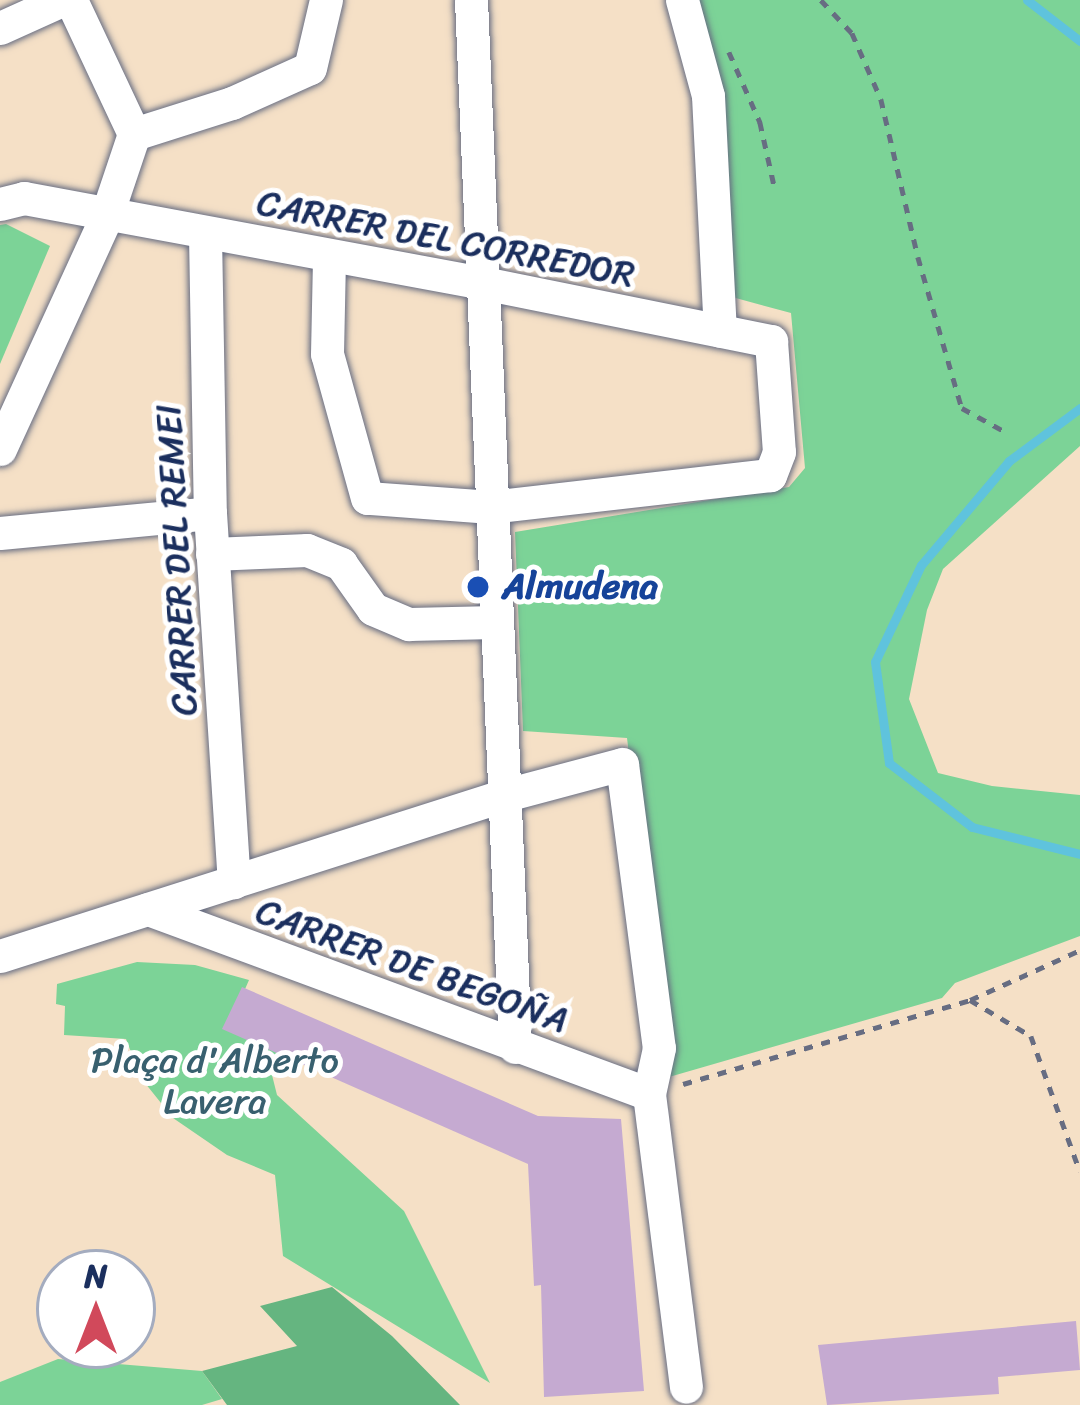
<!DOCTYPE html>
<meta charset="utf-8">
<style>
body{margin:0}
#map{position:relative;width:1080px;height:1405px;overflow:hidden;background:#f5e0c6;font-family:Sriracha,sans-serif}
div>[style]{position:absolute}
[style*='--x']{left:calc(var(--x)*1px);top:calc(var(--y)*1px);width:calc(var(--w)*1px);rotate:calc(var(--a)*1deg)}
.green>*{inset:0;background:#7cd397}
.forest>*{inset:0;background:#65b580}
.stream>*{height:9px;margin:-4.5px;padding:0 4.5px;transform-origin:4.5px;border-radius:4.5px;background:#5fc3dd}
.building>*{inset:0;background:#c5aad1}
.path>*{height:4.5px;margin-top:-2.25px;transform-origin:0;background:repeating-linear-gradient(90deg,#676d82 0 9px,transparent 0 18px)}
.roads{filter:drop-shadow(0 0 3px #676d82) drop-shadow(0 0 3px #676d82)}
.minor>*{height:33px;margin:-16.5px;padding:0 16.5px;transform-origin:16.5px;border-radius:16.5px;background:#fff}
.dots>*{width:33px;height:33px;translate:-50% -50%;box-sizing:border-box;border:6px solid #fff;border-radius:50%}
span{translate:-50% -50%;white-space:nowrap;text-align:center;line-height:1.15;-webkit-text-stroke:10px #fff;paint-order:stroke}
.street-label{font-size:36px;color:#1b2f5e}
.transit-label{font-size:36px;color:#164399;font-weight:700}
.left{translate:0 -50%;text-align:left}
.park-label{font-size:36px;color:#38606f}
.north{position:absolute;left:36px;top:1249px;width:120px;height:120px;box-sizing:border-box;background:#fff;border:3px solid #a4acbf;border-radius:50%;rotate:0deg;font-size:33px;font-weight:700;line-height:48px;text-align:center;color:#1b2f5e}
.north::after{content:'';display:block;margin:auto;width:42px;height:54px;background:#d1495b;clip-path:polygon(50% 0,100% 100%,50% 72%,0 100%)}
</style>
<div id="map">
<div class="green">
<i style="clip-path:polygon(695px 0,1080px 0,1080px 446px,943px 569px,927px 610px,909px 699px,938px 773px,992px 786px,1080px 795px,1080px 936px,955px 983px,942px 998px,669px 1077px,627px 738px,523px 731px,515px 532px,789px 487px,805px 468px,791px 313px,732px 297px)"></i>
<i style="clip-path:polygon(6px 224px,50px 246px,0 364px,0 225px)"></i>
<i style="clip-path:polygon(137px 962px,195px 965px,249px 980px,229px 1026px,281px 1053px,272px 1075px,277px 1095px,404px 1211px,490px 1383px,283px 1256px,275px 1175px,227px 1155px,173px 1118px,141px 1078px,126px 1039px,64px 1035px,65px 1006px,56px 1004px,57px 984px)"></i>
<i style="clip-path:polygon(58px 1359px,202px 1371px,222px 1399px,202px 1405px,0 1405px,0 1382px)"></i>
</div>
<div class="forest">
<i style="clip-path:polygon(332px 1287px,392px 1336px,460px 1405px,227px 1405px,202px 1371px,297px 1346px,260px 1306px)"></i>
</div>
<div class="stream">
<i style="--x:1027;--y:0;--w:67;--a:37.7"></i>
<i style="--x:1080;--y:408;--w:89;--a:143.3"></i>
<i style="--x:1009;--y:461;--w:136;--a:130.2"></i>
<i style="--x:921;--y:565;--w:107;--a:115.4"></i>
<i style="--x:875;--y:662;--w:102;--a:82.1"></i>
<i style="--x:889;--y:763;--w:105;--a:37.6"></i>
<i style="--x:972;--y:827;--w:111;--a:14"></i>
</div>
<div class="building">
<i style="clip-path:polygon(242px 987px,538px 1116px,621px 1119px,644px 1391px,544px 1397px,541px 1285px,534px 1286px,528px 1164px,222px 1029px)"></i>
<i style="clip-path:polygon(1076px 1321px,1080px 1370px,998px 1377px,999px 1394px,827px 1405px,818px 1345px)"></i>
</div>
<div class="path">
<i style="--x:821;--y:0;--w:45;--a:46.8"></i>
<i style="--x:852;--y:33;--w:72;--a:66.3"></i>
<i style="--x:881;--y:99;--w:162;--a:76.8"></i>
<i style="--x:918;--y:257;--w:157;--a:73.8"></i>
<i style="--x:962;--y:408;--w:46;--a:28.8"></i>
<i style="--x:729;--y:52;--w:77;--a:66.1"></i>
<i style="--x:760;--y:122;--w:69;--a:77.4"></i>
<i style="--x:970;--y:1000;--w:71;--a:30.5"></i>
<i style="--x:1031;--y:1036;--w:144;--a:70.1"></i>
<i style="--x:683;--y:1084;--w:299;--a:-16.3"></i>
<i style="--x:970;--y:1000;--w:121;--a:-24.4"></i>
</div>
<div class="roads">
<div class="minor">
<i style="--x:71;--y:0;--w:148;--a:64.8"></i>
<i style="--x:471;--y:0;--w:1048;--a:87.59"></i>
<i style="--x:682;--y:0;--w:99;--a:74.8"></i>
<i style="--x:708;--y:96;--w:235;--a:87.1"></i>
<i style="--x:0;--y:28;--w:68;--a:-24.3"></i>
<i style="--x:134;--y:134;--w:103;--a:-17.6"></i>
<i style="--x:232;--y:103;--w:85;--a:-24.2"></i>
<i style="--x:310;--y:68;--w:70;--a:-76.8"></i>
<i style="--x:0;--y:204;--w:25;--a:-14"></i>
<i style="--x:24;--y:198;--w:467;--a:10.5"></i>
<i style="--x:483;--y:283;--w:294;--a:11.4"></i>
<i style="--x:771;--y:341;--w:111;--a:85.9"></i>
<i style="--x:779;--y:452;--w:25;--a:111"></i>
<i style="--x:770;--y:475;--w:281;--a:173.5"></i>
<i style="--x:491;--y:507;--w:124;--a:-175.8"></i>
<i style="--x:367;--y:498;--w:149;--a:-105.5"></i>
<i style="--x:327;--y:354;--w:98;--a:-88.8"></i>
<i style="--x:205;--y:234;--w:279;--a:89"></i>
<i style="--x:210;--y:513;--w:370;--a:86.3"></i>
<i style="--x:0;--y:449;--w:255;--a:-65.4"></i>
<i style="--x:106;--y:217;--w:88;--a:-71.4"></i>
<i style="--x:0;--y:533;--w:211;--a:-5.4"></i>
<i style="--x:212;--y:554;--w:95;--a:-2.4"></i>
<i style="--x:307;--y:550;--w:37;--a:22"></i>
<i style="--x:341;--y:564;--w:55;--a:54.6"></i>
<i style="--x:373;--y:609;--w:39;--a:23"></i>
<i style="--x:409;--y:624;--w:86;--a:-1.3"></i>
<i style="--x:148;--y:909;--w:534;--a:20.27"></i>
<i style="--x:649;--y:1094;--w:295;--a:82.8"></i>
<i style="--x:0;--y:956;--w:527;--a:-17.68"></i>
<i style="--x:502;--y:796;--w:124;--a:-14.9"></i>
<i style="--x:622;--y:764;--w:286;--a:82.6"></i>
<i style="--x:659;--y:1048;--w:47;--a:102.3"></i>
</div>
</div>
<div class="dots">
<i style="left:478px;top:587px;background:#1a4fb4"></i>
</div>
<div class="street-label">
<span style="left:446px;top:239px;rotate:11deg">CARRER DEL CORREDOR</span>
<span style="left:177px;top:560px;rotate:-93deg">CARRER DEL REMEI</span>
<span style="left:412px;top:966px;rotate:20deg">CARRER DE BEGOÑA</span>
</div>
<div class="transit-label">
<span class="left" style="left:502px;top:587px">Almudena</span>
</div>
<div class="park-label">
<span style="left:215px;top:1081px">Plaça d'Alberto<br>Lavera</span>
</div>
<div class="north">N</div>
</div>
